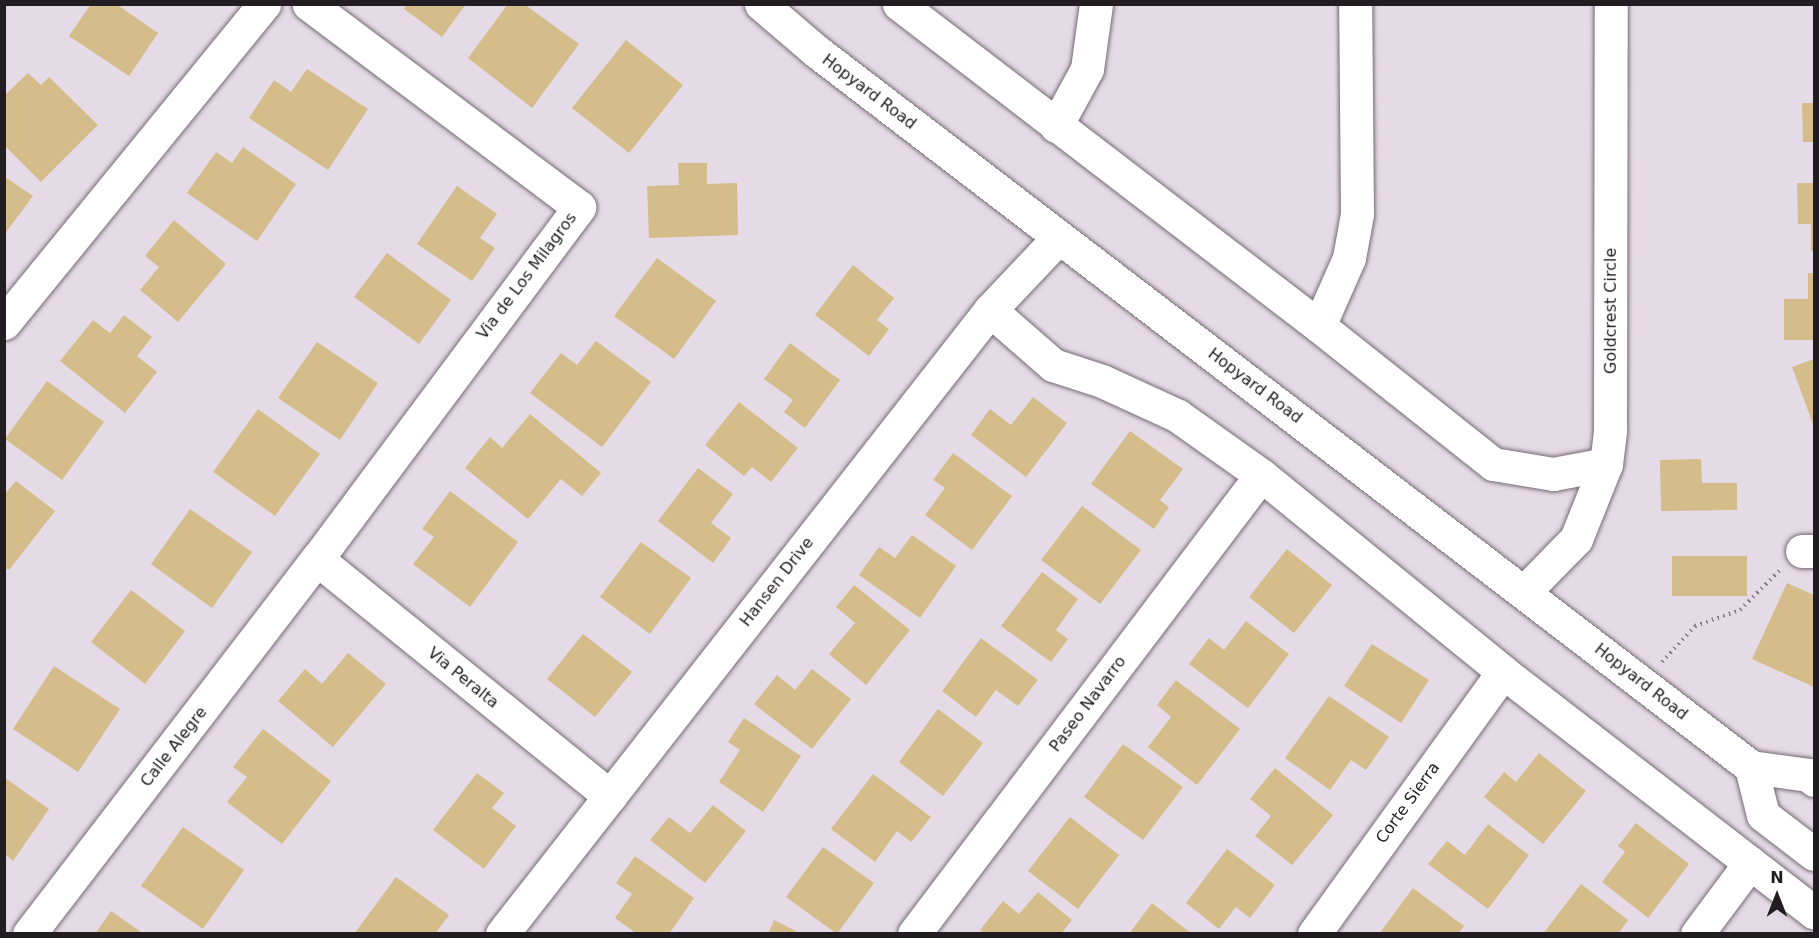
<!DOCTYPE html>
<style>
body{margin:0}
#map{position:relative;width:1819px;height:938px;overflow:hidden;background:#e5dbe6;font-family:"DejaVu Sans",sans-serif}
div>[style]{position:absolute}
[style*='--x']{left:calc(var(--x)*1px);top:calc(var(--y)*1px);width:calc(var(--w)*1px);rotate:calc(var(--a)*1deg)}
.building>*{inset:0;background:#d4bd8a}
.path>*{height:4px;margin-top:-2px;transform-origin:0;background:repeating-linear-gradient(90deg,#888189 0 1.5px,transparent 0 6px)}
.roads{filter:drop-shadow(0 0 2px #756b75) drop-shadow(0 0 2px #756b75)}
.minor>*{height:33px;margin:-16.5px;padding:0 16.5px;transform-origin:16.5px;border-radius:16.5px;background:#fff}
.major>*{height:33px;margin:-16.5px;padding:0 16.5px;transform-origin:16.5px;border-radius:16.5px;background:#fff}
span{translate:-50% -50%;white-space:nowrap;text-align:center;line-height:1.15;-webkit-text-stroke:4.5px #fff;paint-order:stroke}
.street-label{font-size:16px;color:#211d21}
.frame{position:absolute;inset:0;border:6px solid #211d21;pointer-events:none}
.north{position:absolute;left:1747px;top:866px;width:60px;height:60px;-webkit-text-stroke:4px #fff;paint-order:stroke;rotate:0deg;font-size:16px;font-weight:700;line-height:24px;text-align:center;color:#211d21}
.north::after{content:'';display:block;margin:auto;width:21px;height:27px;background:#211d21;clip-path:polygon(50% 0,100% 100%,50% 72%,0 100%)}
</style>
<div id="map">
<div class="building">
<i style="clip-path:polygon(91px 4px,116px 4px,158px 33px,129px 76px,69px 36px)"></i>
<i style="clip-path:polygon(407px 4px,466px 4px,442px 37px,404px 9px)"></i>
<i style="clip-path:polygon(508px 4px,524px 4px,579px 44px,532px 108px,468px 58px)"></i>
<i style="clip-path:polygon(626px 40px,683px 85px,629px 153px,572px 108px)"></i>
<i style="clip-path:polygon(307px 69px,368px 109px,328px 170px,249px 118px,274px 80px,291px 92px)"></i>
<i style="clip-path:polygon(28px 73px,41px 85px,49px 77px,98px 125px,41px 182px,4px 145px,4px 96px)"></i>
<i style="clip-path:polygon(1802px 103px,1814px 103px,1814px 142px,1803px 142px)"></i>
<i style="clip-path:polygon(243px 147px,296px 184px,257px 241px,187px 193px,216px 152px,232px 163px)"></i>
<i style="clip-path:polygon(678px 163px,707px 163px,707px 184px,737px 183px,738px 235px,649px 238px,647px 186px,679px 185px)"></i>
<i style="clip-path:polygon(4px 176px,33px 196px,4px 235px)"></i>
<i style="clip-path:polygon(1797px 183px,1814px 183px,1814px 251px,1811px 251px,1811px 224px,1798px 224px)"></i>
<i style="clip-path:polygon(457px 186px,497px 214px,480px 238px,495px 248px,472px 281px,417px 244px)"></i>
<i style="clip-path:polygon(174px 220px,226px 264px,178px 322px,140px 290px,159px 267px,145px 256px)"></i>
<i style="clip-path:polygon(387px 253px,451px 300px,419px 344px,354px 297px)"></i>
<i style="clip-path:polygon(657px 258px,716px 301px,674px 359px,614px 316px)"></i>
<i style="clip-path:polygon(853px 265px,894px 298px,877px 320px,889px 329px,869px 356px,815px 315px)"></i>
<i style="clip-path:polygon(1808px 273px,1814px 273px,1814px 340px,1784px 340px,1784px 299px,1808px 299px)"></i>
<i style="clip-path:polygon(124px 315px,152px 337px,137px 356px,157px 372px,125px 413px,60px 361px,93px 320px,110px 333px)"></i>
<i style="clip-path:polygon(596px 341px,651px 382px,602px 447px,530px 393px,561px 353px,577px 365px)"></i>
<i style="clip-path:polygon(317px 342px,378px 383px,340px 440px,278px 398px)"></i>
<i style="clip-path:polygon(790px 343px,840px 380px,805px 428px,784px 412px,793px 400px,764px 379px)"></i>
<i style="clip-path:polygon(1814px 359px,1814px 427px,1792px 367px)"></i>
<i style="clip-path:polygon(47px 381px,104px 422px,62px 480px,5px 439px)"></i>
<i style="clip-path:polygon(1033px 397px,1067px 423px,1026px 477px,971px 435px,990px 409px,1011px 425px)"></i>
<i style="clip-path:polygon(739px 402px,798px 448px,771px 482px,752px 467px,744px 476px,705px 445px)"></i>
<i style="clip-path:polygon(258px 409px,320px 454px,275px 516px,213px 472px)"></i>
<i style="clip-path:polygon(530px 414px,601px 473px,582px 496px,561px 479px,528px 519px,465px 468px,490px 437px,502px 448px)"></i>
<i style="clip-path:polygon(1130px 431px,1183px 469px,1160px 500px,1169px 507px,1154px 529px,1091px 484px)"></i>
<i style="clip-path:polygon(953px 453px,1012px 496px,972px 550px,925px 515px,945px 488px,933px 480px)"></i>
<i style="clip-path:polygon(1701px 459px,1702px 483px,1737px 483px,1737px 510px,1661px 511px,1660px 460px)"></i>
<i style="clip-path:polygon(698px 468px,733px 494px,711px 523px,731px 538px,713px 563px,658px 521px)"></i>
<i style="clip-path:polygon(16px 481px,55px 511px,9px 570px,4px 567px,4px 495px)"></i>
<i style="clip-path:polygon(450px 491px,518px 542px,470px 607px,413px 564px,434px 537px,422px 529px)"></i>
<i style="clip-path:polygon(1082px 506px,1141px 550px,1100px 604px,1041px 560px)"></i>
<i style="clip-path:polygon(190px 509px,252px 552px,212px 608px,151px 564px)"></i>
<i style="clip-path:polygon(912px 535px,956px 566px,920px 618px,859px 575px,879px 547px,895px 558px)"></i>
<i style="clip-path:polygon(641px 542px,691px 578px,650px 634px,600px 597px)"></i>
<i style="clip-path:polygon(1287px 549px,1332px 585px,1294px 633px,1249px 597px)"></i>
<i style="clip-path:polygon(1672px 556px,1747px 556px,1747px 596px,1672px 596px)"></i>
<i style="clip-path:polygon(1042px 572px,1078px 599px,1056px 630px,1068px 639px,1051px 662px,1001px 626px)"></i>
<i style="clip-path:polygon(1787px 583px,1814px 595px,1814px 687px,1752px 659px)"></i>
<i style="clip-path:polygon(854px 585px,910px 630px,866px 685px,829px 654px,855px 623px,836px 607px)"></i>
<i style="clip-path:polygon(131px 590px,185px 631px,145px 684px,91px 642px)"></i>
<i style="clip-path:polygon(1246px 621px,1289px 654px,1248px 708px,1189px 664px,1209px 638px,1224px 650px)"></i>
<i style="clip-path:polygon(583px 634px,632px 672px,595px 717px,547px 679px)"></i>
<i style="clip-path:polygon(981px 638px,1038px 680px,1018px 706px,996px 690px,976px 717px,942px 691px)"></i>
<i style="clip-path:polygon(1372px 644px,1429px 680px,1401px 723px,1344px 686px)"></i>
<i style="clip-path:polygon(348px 653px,386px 684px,333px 747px,278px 701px,305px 669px,322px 684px)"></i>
<i style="clip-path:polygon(54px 666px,120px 709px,78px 772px,13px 729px)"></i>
<i style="clip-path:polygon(812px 669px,851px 699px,812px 749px,754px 704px,777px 675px,795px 690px)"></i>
<i style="clip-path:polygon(1176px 680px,1240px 729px,1197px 785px,1148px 747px,1171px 717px,1157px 705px)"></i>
<i style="clip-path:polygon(1329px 696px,1389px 737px,1366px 770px,1351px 760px,1330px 790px,1285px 758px)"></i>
<i style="clip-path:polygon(938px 709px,983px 743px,943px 796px,899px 762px)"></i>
<i style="clip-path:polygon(744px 718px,801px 756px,763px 812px,719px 782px,740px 750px,728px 742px)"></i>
<i style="clip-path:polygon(263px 729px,331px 781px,282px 844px,227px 802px,247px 777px,233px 767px)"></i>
<i style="clip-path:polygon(1123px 744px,1183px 787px,1143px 840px,1084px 797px)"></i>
<i style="clip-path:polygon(1539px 753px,1586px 791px,1543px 844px,1484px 797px,1504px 772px,1516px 782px)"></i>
<i style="clip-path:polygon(1275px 768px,1333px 815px,1292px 865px,1255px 836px,1271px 816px,1250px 799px)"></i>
<i style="clip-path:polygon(477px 773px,504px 793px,492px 808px,516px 826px,484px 869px,433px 830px)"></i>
<i style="clip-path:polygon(873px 774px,931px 817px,911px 842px,897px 831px,875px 862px,831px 829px)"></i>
<i style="clip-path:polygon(5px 778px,49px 809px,13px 861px,5px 854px)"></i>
<i style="clip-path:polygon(713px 805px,746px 831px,705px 883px,650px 840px,669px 817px,690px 833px)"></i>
<i style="clip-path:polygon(1070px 817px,1119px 855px,1078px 909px,1028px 871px)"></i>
<i style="clip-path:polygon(1636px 823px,1689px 864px,1648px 918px,1602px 882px,1625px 852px,1618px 846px)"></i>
<i style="clip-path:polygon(1488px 824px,1529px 855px,1488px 909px,1428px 864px,1447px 841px,1465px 855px)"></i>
<i style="clip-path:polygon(183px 827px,244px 870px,203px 929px,141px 886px)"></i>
<i style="clip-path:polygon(823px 847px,874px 883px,837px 934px,786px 897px)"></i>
<i style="clip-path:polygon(1227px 849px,1275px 885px,1250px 918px,1236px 907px,1219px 929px,1186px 903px)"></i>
<i style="clip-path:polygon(635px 856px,694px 898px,669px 934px,637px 934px,615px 918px,632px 894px,616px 883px)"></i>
<i style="clip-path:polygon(396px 877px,449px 915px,435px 934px,354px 934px)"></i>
<i style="clip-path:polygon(1581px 884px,1628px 920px,1618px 934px,1543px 934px)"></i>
<i style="clip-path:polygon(1413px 888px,1464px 926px,1458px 934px,1379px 934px)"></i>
<i style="clip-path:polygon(1038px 892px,1072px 920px,1061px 934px,985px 934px,980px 930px,1003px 901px,1019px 914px)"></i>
<i style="clip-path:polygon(1152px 903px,1192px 934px,1129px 934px)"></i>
<i style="clip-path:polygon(111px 911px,144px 934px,95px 934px)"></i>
<i style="clip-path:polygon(774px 920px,802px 934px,768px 934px)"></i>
</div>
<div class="path">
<i style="--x:1662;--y:662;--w:49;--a:-47.5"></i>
<i style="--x:1695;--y:626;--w:48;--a:-19.6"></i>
<i style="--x:1740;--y:610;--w:58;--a:-45"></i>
</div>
<div class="roads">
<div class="minor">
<i style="--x:899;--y:4;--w:529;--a:37.48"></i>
<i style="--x:1319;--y:326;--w:222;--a:38.4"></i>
<i style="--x:1493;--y:464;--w:61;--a:9.5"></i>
<i style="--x:1553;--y:474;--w:54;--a:-10.7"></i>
<i style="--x:1056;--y:126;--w:65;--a:-61.5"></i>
<i style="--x:1087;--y:69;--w:66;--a:-82.1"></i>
<i style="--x:990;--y:310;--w:84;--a:41.1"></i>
<i style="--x:1053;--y:365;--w:52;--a:18.1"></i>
<i style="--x:1102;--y:381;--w:84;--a:24.7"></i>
<i style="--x:1178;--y:416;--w:102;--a:35.4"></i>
<i style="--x:1261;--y:475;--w:312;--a:39.1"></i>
<i style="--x:1503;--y:672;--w:393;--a:37.7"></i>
<i style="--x:4;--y:323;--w:412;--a:-50.8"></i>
<i style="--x:1319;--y:326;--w:74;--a:-66.2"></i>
<i style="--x:1349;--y:258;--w:45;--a:-79.7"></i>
<i style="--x:1357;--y:214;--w:210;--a:-90.5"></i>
<i style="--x:1802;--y:551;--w:12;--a:0"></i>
<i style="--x:317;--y:559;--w:377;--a:39"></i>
<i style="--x:1525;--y:591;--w:73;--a:-45.6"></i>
<i style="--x:1576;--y:539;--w:81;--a:-68.2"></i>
<i style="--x:1606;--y:464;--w:35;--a:-83"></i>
<i style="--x:1610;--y:429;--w:425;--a:-89.9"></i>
<i style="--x:29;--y:934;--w:473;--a:-52.5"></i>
<i style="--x:317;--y:559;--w:439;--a:-53.3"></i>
<i style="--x:579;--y:207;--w:338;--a:-143.1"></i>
<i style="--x:502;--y:934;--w:792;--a:-51.97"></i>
<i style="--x:990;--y:310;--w:100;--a:-46.6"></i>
<i style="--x:914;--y:934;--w:575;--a:-52.91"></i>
<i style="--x:1314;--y:934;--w:323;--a:-54.2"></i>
<i style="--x:1697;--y:934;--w:89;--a:-53.3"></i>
</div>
<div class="major">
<i style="--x:761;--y:4;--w:72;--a:40.5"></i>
<i style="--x:816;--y:51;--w:1178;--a:37.44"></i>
<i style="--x:1751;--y:767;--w:59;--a:7.9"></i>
<i style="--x:1809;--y:775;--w:7;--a:45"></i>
<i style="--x:1751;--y:767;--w:49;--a:76"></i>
<i style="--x:1763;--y:815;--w:64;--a:37.4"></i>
</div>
</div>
<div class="street-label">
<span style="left:869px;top:92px;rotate:37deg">Hopyard Road</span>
<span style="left:527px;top:276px;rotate:-53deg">Via de Los Milagros</span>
<span style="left:1611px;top:311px;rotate:-90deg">Goldcrest Circle</span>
<span style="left:1255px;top:386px;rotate:37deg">Hopyard Road</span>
<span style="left:777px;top:582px;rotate:-52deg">Hansen Drive</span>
<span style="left:463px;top:678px;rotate:39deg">Via Peralta</span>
<span style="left:1641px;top:682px;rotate:38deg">Hopyard Road</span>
<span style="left:1088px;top:704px;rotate:-53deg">Paseo Navarro</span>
<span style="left:174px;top:747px;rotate:-52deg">Calle Alegre</span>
<span style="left:1408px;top:803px;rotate:-54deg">Corte Sierra</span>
</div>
<div class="frame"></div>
<div class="north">N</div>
</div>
